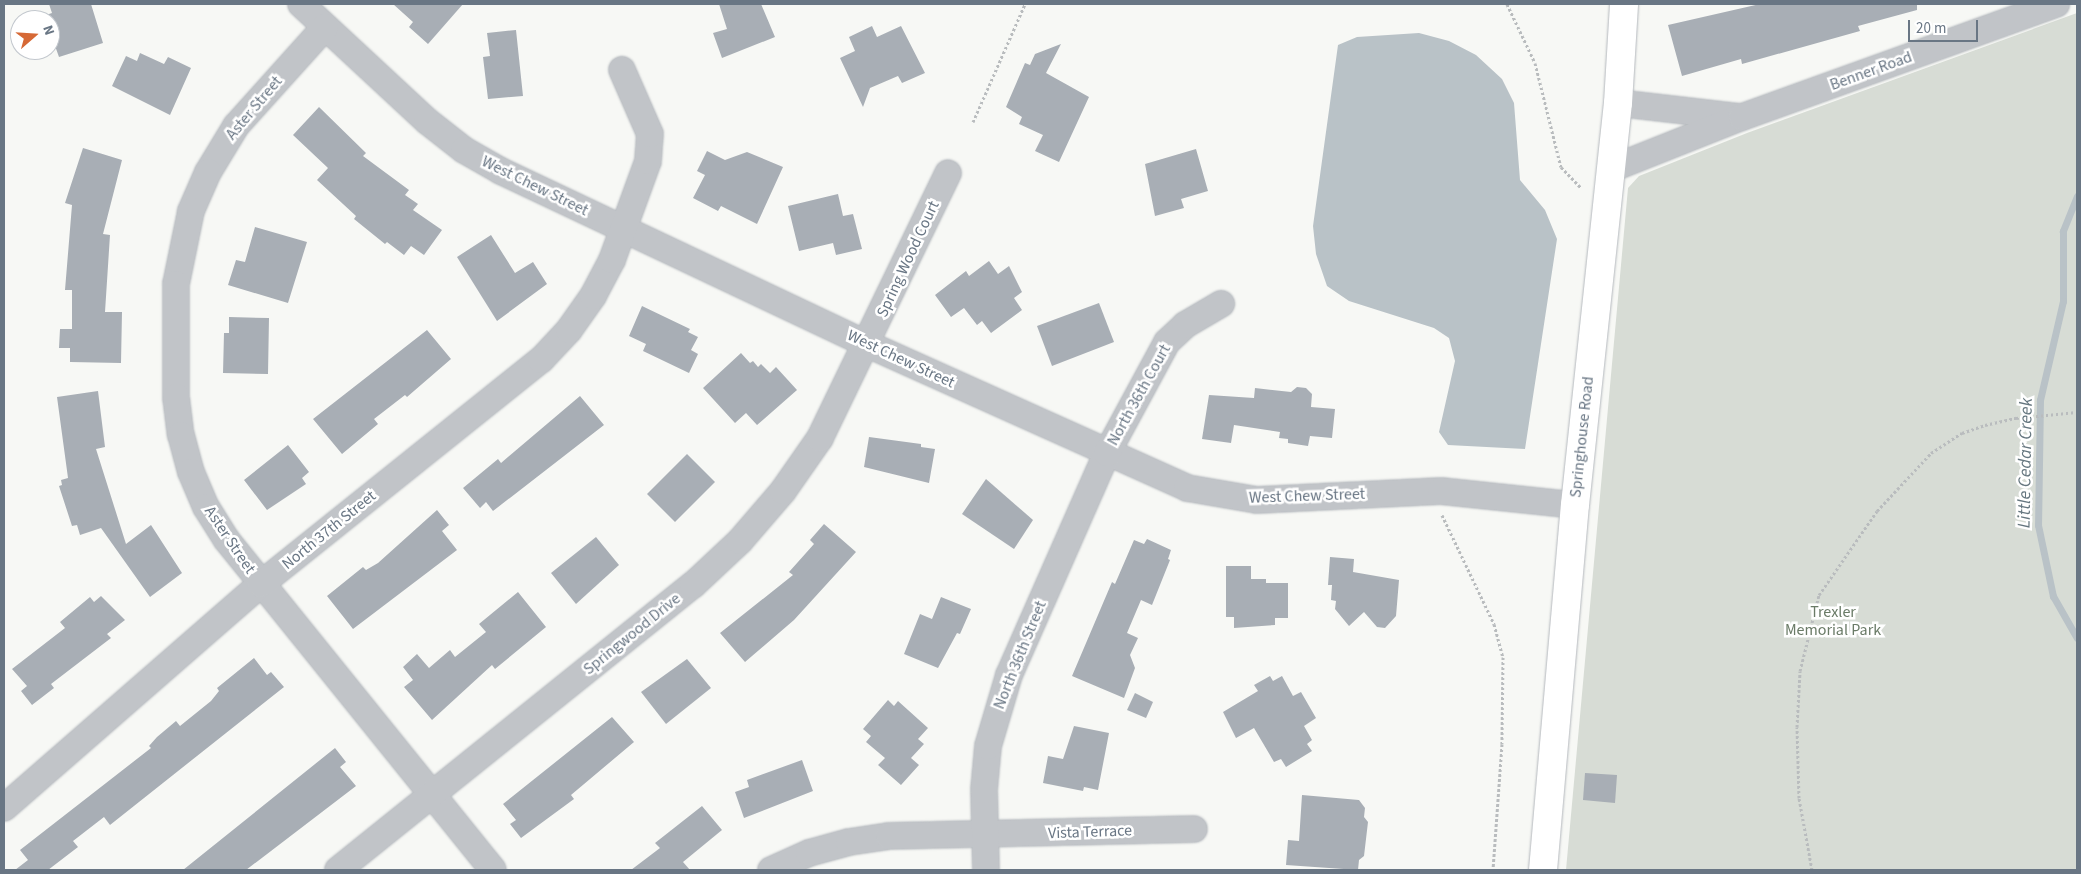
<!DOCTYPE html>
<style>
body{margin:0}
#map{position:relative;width:2081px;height:874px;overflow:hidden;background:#f7f8f5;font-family:"Source Sans 3",sans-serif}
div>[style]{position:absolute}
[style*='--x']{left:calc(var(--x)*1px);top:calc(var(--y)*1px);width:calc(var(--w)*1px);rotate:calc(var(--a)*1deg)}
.green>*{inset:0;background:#d7dcd5}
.water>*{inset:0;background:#b9c2c7}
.stream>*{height:7px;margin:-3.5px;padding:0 3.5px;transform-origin:3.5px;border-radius:3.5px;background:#b9c2c7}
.building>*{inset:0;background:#a8aeb5}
.path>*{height:3px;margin-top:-1.5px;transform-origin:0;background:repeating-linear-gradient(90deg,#b9bcbe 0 2.5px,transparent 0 5px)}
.roads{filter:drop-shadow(0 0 1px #b4b8bd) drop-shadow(0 0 1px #b4b8bd)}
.street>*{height:26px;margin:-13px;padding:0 13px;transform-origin:13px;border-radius:13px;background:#c1c4c8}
.secondary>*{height:28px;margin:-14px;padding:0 14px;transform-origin:14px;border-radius:14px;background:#fff}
span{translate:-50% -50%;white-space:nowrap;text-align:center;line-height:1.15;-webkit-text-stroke:5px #fff;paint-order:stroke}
.street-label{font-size:16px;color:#697684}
.park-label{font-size:16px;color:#6a7b67}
.water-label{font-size:18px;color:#65767f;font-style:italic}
.frame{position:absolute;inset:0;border:5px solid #697684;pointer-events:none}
.north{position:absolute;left:10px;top:10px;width:50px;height:50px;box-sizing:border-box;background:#fff;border:1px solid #c3c8ce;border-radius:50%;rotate:71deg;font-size:14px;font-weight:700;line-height:20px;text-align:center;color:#697684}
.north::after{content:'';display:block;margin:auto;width:18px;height:22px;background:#d66936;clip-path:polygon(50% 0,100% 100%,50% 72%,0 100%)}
.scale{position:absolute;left:1908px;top:20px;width:70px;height:22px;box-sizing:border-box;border:2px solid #697684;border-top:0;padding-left:6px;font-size:15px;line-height:18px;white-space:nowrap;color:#697684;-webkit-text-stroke:4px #fff;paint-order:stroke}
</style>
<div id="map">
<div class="green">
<i style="clip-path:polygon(2077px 13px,2077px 870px,1566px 870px,1628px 188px,1639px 176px,1747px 133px)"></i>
</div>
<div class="water">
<i style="clip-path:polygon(1419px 33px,1449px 41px,1476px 55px,1502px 79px,1514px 103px,1520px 180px,1545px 210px,1557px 239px,1525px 449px,1448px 445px,1439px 432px,1455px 361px,1449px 338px,1434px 328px,1349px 301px,1327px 286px,1316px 254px,1313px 226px,1338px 45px,1357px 37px)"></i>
</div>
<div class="stream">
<i style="--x:2077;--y:196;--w:38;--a:112"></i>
<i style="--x:2063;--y:231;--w:70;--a:90"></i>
<i style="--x:2063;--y:301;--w:102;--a:103.1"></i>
<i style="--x:2040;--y:400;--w:125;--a:90.9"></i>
<i style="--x:2038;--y:525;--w:73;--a:78.1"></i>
<i style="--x:2053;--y:596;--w:48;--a:60.3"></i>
</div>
<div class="building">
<i style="clip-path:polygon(49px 4px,91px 4px,103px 43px,59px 57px,54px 43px,50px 45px,50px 20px,46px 15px,52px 13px)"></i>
<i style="clip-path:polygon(393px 4px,463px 4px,428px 44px,409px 27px,413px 22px)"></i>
<i style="clip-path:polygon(719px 4px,761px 4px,775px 37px,722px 58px,713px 33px,727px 29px)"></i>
<i style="clip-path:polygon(1760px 4px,1917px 4px,1917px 10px,1858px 26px,1860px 31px,1742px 64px,1741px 59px,1682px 76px,1668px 25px)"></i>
<i style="clip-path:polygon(872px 26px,877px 37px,901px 26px,925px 73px,902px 83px,898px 76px,870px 88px,863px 107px,840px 58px,855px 51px,849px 37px)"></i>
<i style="clip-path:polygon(516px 30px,523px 96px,488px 99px,483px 57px,490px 56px,487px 33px)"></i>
<i style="clip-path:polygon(1061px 44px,1046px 73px,1089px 97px,1059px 162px,1035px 151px,1043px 135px,1019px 124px,1022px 117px,1006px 107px,1025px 63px,1030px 65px,1035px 54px)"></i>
<i style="clip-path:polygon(140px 53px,164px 64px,168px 57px,191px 68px,170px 115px,112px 86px,126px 56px,137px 61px)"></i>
<i style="clip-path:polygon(319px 107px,366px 153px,363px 156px,409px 190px,405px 195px,418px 204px,413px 210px,442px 230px,424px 255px,411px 246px,404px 255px,387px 242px,385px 244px,354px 219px,356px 216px,317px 180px,328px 168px,293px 135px)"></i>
<i style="clip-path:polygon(83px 148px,122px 160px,103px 234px,110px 235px,105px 312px,122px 312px,121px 363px,70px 362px,70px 348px,59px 348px,60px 329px,72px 329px,72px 290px,65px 290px,72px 205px,65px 203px)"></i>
<i style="clip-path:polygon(1196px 149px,1208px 191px,1181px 199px,1184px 208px,1155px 216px,1145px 164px)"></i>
<i style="clip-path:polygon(707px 151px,725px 160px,747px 152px,783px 167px,757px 224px,721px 206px,718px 211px,693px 198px,705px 175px,697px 171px)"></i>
<i style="clip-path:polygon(838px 194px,843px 216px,853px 214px,862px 249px,836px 255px,833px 243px,799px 251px,788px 206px)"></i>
<i style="clip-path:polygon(255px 227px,307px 242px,288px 303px,228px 285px,236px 260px,245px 262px)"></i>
<i style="clip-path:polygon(491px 235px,515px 273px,533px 262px,547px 284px,497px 321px,457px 257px)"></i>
<i style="clip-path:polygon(989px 261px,998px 274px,1009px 266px,1022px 292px,1014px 298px,1022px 310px,991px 333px,982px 321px,977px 325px,964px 308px,951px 317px,935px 295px,966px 271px,969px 276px)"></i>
<i style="clip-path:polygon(1099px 303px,1114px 342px,1052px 366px,1037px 326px)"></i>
<i style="clip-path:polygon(642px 306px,690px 329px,688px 332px,698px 337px,691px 350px,698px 354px,689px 373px,643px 351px,646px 344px,629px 336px)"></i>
<i style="clip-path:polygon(229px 317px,269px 318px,268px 374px,223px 373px,224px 333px,229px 333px)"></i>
<i style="clip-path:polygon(427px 330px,451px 359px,407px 397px,405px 395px,374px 419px,378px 424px,342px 454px,313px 419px)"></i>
<i style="clip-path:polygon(741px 353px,750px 363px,753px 361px,758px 367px,761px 364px,770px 373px,776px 367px,797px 390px,757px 425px,746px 413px,735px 423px,703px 388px)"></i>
<i style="clip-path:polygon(1297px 387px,1306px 388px,1312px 394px,1311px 407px,1335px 409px,1332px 438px,1310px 436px,1308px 446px,1288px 443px,1288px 439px,1279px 438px,1280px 432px,1234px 425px,1231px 443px,1202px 439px,1209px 395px,1254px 398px,1255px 388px,1291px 392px)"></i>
<i style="clip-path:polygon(98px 391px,105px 447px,96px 449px,126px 544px,151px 525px,182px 573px,150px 597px,101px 528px,80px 535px,77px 525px,72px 526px,59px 486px,62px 485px,61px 480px,68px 478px,57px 397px)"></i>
<i style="clip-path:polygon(580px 396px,604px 425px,493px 511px,486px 502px,480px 508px,463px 488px,498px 459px,501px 463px)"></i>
<i style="clip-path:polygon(869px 437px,921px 444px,921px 447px,935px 449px,929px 483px,864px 467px)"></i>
<i style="clip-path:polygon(288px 445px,309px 472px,302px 478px,306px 484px,267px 510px,244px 480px)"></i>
<i style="clip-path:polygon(687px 454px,715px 482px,675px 522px,647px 494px)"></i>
<i style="clip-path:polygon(986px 479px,1033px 520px,1014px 549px,962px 514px)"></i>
<i style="clip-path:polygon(437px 510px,449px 525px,442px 531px,457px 550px,353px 629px,327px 596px,363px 567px,366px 570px,378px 563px)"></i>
<i style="clip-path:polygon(824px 524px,856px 552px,794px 620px,745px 662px,720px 633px,793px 575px,789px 572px,814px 544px,810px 540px)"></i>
<i style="clip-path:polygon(596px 537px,619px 565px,576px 604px,551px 573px)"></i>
<i style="clip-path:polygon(1147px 539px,1171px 550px,1168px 559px,1170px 560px,1152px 605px,1141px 600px,1127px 633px,1138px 638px,1130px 655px,1135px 668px,1124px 698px,1072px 676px,1112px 582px,1115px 584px,1134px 540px,1144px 544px)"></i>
<i style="clip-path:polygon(1330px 557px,1354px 559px,1353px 572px,1399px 580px,1396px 616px,1385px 628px,1377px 627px,1364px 612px,1349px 626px,1335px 609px,1336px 601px,1331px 600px,1332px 585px,1328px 585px)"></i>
<i style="clip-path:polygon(1226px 566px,1251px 566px,1251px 579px,1266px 579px,1266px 583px,1288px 583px,1288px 618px,1275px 618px,1275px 625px,1234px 628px,1234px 617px,1226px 617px)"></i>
<i style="clip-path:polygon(518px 592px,546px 627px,495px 669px,492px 665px,432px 720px,404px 687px,413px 680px,403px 667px,417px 654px,429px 668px,450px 650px,455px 657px,486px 632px,479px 624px)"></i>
<i style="clip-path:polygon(101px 596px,125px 620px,107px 634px,111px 638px,51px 684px,54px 688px,32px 705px,21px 691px,27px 686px,12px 669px,65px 628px,60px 622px,90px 597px,94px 602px)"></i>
<i style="clip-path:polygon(941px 597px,971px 609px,960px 634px,957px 633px,938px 668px,904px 654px,920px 614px,932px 619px)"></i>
<i style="clip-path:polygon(254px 658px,267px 675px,271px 672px,284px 687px,110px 825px,104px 817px,73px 841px,78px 847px,48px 870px,15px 870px,28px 860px,20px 850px,151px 748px,149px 746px,157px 737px,176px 721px,180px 726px,211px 701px,219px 691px,217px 688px)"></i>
<i style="clip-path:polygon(687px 659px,711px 688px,666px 724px,641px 692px)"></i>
<i style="clip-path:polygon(1270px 676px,1273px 681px,1282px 676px,1293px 696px,1301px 692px,1316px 718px,1304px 726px,1312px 740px,1307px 744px,1312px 751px,1286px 767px,1281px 759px,1274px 762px,1254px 728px,1236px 738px,1223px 712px,1258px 691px,1254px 685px)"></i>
<i style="clip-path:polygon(1135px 693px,1153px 702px,1146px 718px,1127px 710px)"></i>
<i style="clip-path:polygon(888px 700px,894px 706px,898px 701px,928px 728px,918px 739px,924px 744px,911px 758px,919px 765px,901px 785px,878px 765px,885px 758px,866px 742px,871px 736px,863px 729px)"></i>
<i style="clip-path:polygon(612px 717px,634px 742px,571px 795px,574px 799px,521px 838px,510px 824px,516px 820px,503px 804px)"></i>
<i style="clip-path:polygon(1074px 726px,1109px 733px,1098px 790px,1084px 787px,1083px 791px,1043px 783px,1048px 756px,1063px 759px)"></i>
<i style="clip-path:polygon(335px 748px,346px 762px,340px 767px,356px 786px,246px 870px,183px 870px)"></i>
<i style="clip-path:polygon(802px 760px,813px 791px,744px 818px,735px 792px,749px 787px,747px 780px)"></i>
<i style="clip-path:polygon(1585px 773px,1617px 775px,1615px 803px,1583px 800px)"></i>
<i style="clip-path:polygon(1302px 795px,1359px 800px,1365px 808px,1364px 817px,1368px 822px,1364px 856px,1359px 860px,1358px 870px,1286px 865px,1288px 840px,1299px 841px)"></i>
<i style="clip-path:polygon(702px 806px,722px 830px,683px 862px,690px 870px,631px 870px,660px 848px,655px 843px)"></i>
</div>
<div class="path">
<i style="--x:1507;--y:4;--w:65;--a:64.6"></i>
<i style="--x:1535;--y:63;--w:107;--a:76"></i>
<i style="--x:1561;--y:167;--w:29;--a:46"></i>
<i style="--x:973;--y:122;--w:129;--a:-66.2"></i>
<i style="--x:1442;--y:515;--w:121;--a:64.5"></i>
<i style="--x:1494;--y:624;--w:34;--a:75"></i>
<i style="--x:1503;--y:657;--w:87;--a:90.7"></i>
<i style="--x:1502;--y:744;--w:126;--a:94.1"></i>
<i style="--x:1812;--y:870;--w:73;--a:-100.2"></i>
<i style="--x:1799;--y:798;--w:71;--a:-91.6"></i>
<i style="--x:1797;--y:727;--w:56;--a:-86.9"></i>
<i style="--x:1800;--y:671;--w:78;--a:-76"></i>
<i style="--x:1819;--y:595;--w:102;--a:-55.4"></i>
<i style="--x:1877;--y:511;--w:79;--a:-47"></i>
<i style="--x:1931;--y:453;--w:37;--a:-33"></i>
<i style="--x:1962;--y:433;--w:24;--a:-19"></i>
<i style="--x:1985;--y:425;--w:32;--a:-13"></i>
<i style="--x:2016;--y:418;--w:61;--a:-5.6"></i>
</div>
<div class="roads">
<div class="street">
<i style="--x:301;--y:4;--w:172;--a:42.9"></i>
<i style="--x:427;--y:121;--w:47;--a:38.1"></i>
<i style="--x:464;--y:150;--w:43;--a:29.6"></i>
<i style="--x:501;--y:171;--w:405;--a:25.3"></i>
<i style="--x:867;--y:344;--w:351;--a:24.2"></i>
<i style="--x:1187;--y:488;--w:71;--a:9.7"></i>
<i style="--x:1257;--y:500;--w:184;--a:-2.8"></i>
<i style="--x:1441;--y:491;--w:135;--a:6"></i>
<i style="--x:325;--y:27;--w:133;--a:132"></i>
<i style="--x:236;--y:126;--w:54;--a:121.3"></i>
<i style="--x:208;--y:172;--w:43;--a:113.6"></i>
<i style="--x:191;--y:211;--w:75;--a:101.6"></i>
<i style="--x:176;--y:284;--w:113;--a:90"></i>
<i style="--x:176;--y:397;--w:38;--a:83"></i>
<i style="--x:181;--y:435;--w:38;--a:75"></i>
<i style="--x:191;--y:472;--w:38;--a:67"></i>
<i style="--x:206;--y:507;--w:38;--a:58"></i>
<i style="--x:226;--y:539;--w:425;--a:51.1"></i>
<i style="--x:1618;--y:103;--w:122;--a:6.6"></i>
<i style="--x:1611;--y:169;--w:141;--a:-21.7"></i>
<i style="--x:1742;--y:117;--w:334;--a:-19.8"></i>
<i style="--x:4;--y:808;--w:341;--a:-41.1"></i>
<i style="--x:261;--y:584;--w:359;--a:-38.7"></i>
<i style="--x:541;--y:360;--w:41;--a:-47"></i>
<i style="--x:569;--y:330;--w:42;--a:-54.8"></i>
<i style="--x:593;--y:296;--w:41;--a:-62.2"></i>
<i style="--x:612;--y:260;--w:105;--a:-70"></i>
<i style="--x:648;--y:161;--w:27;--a:-86"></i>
<i style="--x:650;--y:134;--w:70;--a:-113.6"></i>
<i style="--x:338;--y:870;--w:455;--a:-38.8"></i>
<i style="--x:693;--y:585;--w:64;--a:-43.1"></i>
<i style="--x:740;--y:541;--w:66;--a:-49.3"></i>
<i style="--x:783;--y:491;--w:65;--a:-55.1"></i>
<i style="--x:820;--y:438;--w:294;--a:-64.2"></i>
<i style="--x:771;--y:870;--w:42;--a:-24.1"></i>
<i style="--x:809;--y:853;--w:41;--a:-15.4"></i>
<i style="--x:849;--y:842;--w:40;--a:-8.5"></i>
<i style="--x:889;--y:836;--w:305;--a:-1.3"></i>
<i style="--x:986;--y:870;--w:80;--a:-91.4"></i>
<i style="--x:984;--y:790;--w:44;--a:-84.8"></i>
<i style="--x:988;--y:746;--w:74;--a:-73.5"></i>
<i style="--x:1009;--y:675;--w:243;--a:-66.2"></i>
<i style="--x:1107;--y:453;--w:126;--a:-61.6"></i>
<i style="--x:1167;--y:342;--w:25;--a:-43"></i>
<i style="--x:1185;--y:325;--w:42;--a:-30.3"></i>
</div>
<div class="secondary">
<i style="--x:1543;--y:870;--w:366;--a:-85"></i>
<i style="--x:1575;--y:505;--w:404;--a:-83.9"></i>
<i style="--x:1618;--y:103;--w:99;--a:-86.5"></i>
</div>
</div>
<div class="street-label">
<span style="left:1871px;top:71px;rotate:-20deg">Benner Road</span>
<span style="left:254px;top:108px;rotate:-50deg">Aster Street</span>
<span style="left:535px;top:186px;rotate:26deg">West Chew Street</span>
<span style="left:908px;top:259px;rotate:-65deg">Spring Wood Court</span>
<span style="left:901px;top:359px;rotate:25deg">West Chew Street</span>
<span style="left:1139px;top:395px;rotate:-61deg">North 36th Court</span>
<span style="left:1582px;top:437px;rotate:-84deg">Springhouse Road</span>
<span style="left:1307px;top:496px;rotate:-2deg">West Chew Street</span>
<span style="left:329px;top:530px;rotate:-39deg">North 37th Street</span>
<span style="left:230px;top:540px;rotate:56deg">Aster Street</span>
<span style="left:632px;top:634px;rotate:-39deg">Springwood Drive</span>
<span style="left:1020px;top:655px;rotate:-68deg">North 36th Street</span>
<span style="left:1090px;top:832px;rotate:-2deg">Vista Terrace</span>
</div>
<div class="park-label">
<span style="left:1833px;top:621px">Trexler<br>Memorial Park</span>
</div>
<div class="water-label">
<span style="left:2026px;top:463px;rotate:-89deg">Little Cedar Creek</span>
</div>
<div class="frame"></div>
<div class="north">N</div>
<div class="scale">20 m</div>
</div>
